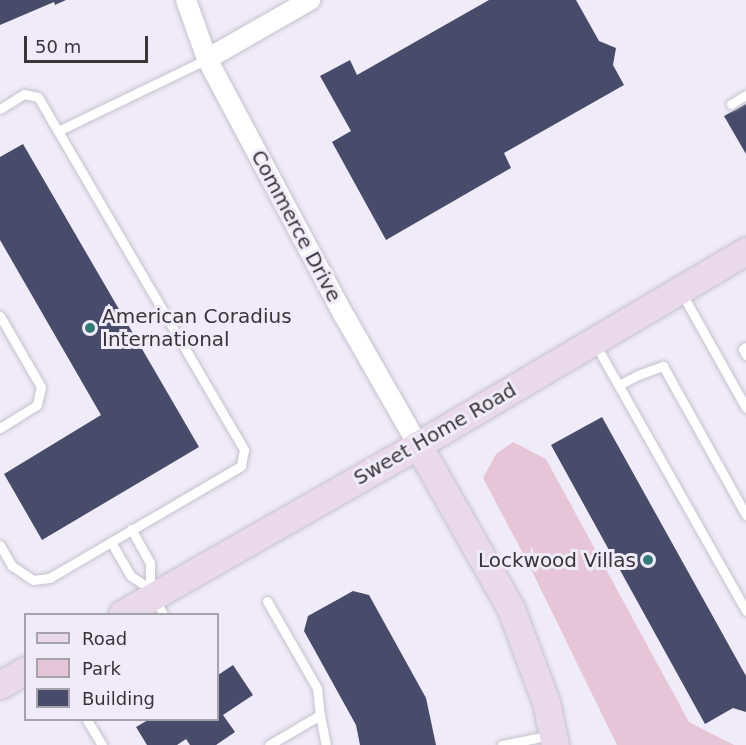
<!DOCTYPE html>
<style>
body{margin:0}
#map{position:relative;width:746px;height:745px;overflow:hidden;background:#efebf8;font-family:"DejaVu Sans",sans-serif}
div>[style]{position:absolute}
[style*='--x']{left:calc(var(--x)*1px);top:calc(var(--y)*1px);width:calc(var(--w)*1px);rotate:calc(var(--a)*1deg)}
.green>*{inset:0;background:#e6c6d6}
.building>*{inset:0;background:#484b69}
.roads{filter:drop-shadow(0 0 2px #c5c1cd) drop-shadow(0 0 2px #c5c1cd)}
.lane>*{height:9px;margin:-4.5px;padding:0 4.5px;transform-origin:4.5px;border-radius:4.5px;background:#fff}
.street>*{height:20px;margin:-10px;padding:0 10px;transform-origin:10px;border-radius:10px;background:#fff}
.secondary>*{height:27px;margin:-13.5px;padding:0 13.5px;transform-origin:13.5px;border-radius:13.5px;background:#ead8eb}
.dots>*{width:16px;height:16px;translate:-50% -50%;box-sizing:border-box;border:3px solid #efebf8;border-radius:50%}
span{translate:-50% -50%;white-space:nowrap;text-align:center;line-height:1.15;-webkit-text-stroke:6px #efebf8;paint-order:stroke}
.street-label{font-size:20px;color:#37353a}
.poi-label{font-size:20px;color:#37353a}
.left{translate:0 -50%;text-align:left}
.right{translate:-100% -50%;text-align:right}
.legend{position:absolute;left:24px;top:613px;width:195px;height:108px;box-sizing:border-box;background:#efebf8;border:2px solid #a5a2ac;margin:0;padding:8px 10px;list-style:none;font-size:18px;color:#37353a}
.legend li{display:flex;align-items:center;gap:12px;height:30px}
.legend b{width:30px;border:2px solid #a5a2ac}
.scale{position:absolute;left:24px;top:36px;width:124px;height:27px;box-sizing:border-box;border:3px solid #37353a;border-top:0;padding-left:8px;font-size:18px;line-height:21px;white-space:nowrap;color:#37353a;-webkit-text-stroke:4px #efebf8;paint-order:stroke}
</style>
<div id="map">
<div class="green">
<i style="clip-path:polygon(513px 442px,546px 459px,689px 722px,734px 745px,617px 745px,528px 563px,483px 478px,496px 454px)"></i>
</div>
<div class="building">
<i style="clip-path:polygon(0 0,66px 0,55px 5px,54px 2px,0 25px)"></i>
<i style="clip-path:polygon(489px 0,576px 0,599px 41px,616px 48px,613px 65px,624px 85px,504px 153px,511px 168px,386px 240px,332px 142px,351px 131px,320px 76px,350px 60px,357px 75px)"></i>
<i style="clip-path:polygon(746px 104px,746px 154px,724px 116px)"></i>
<i style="clip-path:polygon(23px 144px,199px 447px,42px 540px,4px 474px,101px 415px,0 240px,0 157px)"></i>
<i style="clip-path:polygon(602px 417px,746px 676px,746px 712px,733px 708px,705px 724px,551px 445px)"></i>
<i style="clip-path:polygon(353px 591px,369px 595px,426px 698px,436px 745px,360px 745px,356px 725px,304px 631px,308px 616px)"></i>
<i style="clip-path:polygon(233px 665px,253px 695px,223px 715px,235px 732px,216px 745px,190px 745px,186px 739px,177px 745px,147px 745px,136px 727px,148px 720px,218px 720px,218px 675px)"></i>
</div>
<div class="roads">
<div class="lane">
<i style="--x:731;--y:104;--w:17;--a:-31"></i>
<i style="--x:0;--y:109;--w:28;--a:-32"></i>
<i style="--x:24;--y:94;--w:14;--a:12"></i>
<i style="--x:38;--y:97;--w:409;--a:59.7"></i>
<i style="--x:244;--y:450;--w:16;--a:101"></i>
<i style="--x:241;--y:466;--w:222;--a:149.7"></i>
<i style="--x:49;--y:578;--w:16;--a:173"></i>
<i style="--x:33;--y:580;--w:25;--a:-146"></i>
<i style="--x:12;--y:566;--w:24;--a:-120"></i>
<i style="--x:58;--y:131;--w:165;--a:-25.8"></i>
<i style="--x:681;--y:292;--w:133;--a:60.7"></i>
<i style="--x:0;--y:316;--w:82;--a:60"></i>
<i style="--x:41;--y:387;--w:18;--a:103"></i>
<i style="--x:37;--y:405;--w:44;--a:148.1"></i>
<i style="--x:594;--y:342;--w:309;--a:60.5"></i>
<i style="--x:746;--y:347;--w:4;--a:146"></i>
<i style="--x:743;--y:349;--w:7;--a:63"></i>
<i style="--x:619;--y:385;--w:21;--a:-28"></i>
<i style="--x:638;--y:375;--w:27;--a:-20"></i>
<i style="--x:663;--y:366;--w:171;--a:60.9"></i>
<i style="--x:111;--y:542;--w:39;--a:60"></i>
<i style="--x:131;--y:576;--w:23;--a:34"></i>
<i style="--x:150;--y:589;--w:26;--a:-90"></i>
<i style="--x:150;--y:563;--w:39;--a:-119"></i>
<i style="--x:155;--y:599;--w:17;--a:62"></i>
<i style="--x:267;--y:601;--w:100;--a:60.1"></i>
<i style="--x:317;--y:688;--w:27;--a:84"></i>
<i style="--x:320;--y:715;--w:59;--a:149.5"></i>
<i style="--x:320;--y:715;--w:31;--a:79"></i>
<i style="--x:87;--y:720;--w:29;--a:59"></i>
<i style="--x:502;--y:745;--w:50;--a:-11.5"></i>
</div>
<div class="street">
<i style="--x:186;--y:0;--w:63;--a:70.4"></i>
<i style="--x:207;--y:59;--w:293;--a:61.9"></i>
<i style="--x:345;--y:317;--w:147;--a:60.3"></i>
<i style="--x:207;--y:59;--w:119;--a:-29.8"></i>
</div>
<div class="secondary">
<i style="--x:418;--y:445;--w:189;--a:60.4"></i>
<i style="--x:511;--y:609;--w:99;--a:69.4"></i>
<i style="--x:546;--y:702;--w:44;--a:78.2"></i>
<i style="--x:122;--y:614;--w:341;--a:-29.7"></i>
<i style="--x:418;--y:445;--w:381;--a:-30.6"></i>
<i style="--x:0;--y:685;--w:30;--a:-30"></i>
</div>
</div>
<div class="dots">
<i style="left:90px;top:328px;background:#327b78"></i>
<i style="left:648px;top:560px;background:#327b78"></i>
</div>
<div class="street-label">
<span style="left:296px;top:226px;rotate:62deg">Commerce Drive</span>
<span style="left:435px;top:434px;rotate:-30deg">Sweet Home Road</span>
</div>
<div class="poi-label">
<span class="left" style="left:102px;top:328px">American Coradius<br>International</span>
<span class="right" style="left:636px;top:560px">Lockwood Villas</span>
</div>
<ul class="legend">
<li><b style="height:8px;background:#ead8eb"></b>Road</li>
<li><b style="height:16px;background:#e6c6d6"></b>Park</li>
<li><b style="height:16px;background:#484b69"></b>Building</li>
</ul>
<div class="scale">50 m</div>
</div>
